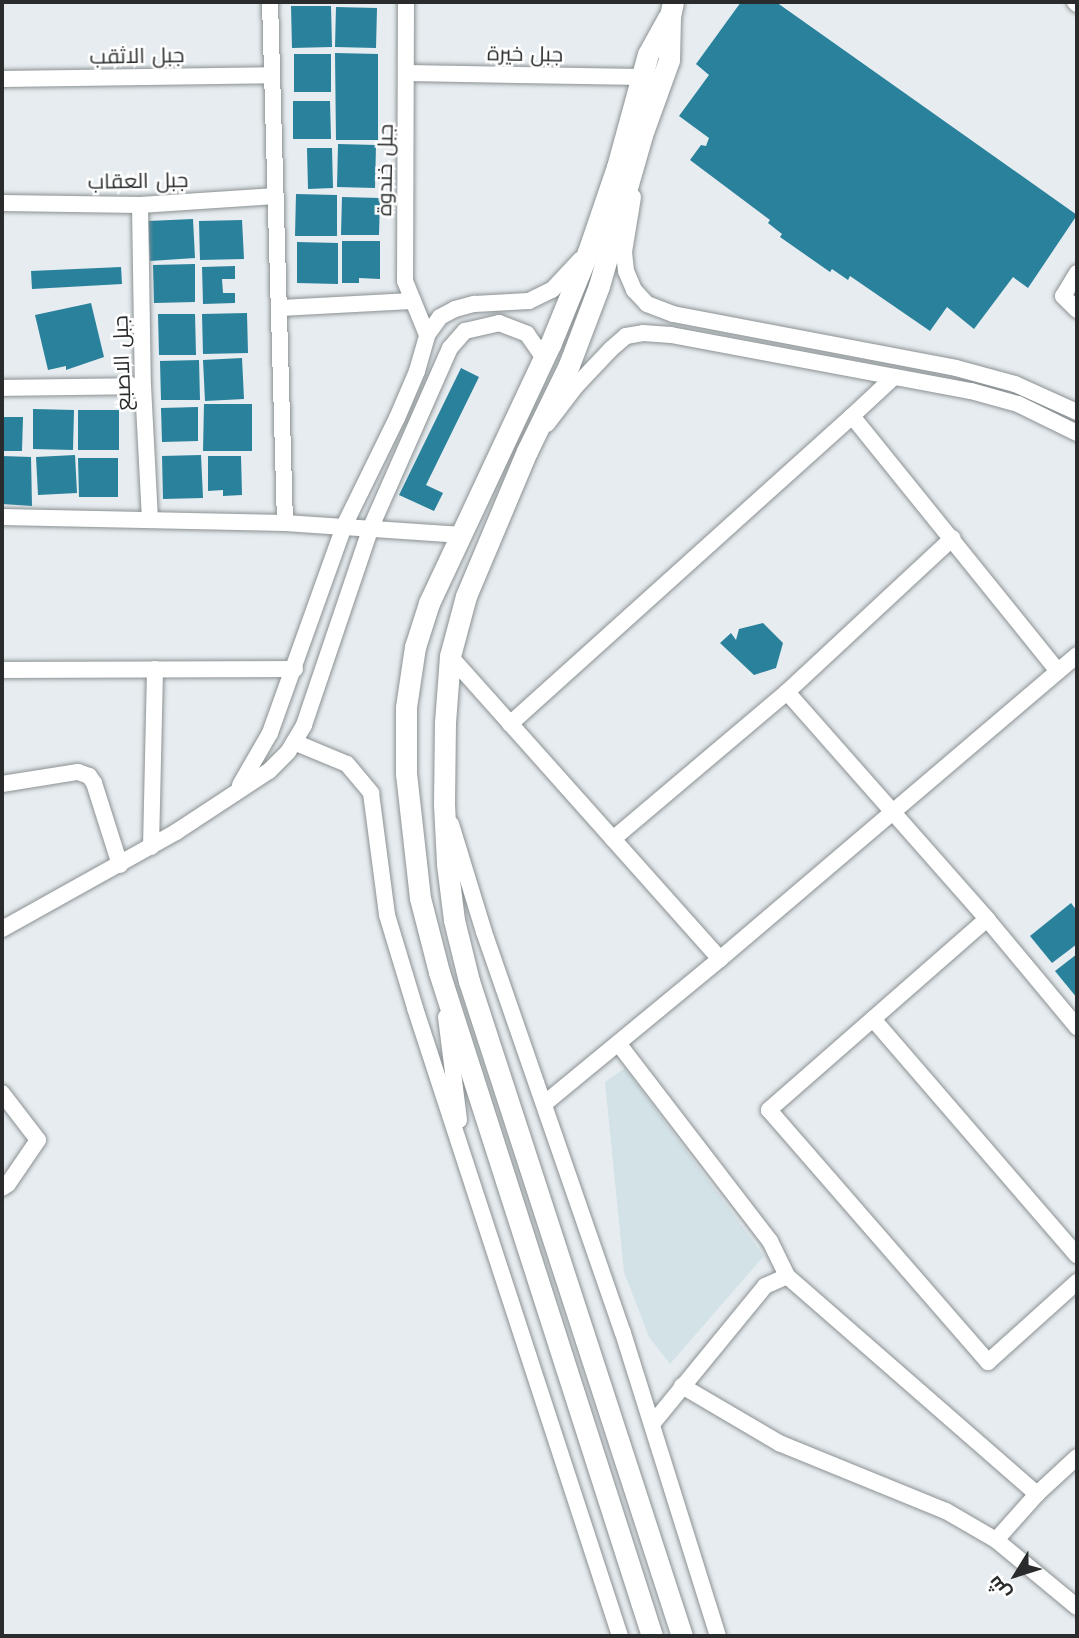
<!DOCTYPE html>
<meta charset="utf-8">
<style>
body{margin:0}
#map{position:relative;width:1079px;height:1638px;overflow:hidden;background:#e6ecef;font-family:"Work Sans",Cairo,sans-serif}
div>[style]{position:absolute}
[style*='--x']{left:calc(var(--x)*1px);top:calc(var(--y)*1px);width:calc(var(--w)*1px);rotate:calc(var(--a)*1deg)}
.built>*{inset:0;background:#d3e2e7}
.building>*{inset:0;background:#29819c}
.roads{filter:drop-shadow(0 0 2px #8b9193) drop-shadow(0 0 2px #8b9193)}
.minor>*{height:16px;margin:-8px;padding:0 8px;transform-origin:8px;border-radius:8px;background:#fff}
.major>*{height:21px;margin:-10.5px;padding:0 10.5px;transform-origin:10.5px;border-radius:10.5px;background:#fff}
span{translate:-50% -50%;white-space:nowrap;text-align:center;line-height:1.15;-webkit-text-stroke:5px #fff;paint-order:stroke}
.street-label{font-size:21px;color:#292b2c}
.frame{position:absolute;inset:0;border:4px solid #292b2c;pointer-events:none}
.north{position:absolute;left:981px;top:1540px;width:70px;height:70px;-webkit-text-stroke:5px #fff;paint-order:stroke;rotate:232deg;font-size:19px;font-weight:700;line-height:28px;text-align:center;color:#292b2c}
.north::after{content:'';display:block;margin:auto;width:24px;height:32px;background:#292b2c;clip-path:polygon(50% 0,100% 100%,50% 72%,0 100%)}
</style>
<div id="map">
<div class="built">
<i style="clip-path:polygon(625px 1068px,764px 1256px,670px 1364px,649px 1337px,624px 1272px,605px 1082px)"></i>
</div>
<div class="building">
<i style="clip-path:polygon(741px 2px,776px 2px,1077px 215px,1028px 288px,1013px 277px,974px 329px,947px 307px,930px 331px,850px 276px,848px 280px,832px 269px,830px 272px,780px 237px,782px 234px,768px 223px,770px 220px,690px 160px,701px 145px,706px 146px,709px 138px,679px 116px,709px 75px,696px 64px)"></i>
<i style="clip-path:polygon(291px 6px,331px 6px,332px 47px,292px 48px)"></i>
<i style="clip-path:polygon(336px 7px,377px 8px,376px 48px,335px 47px)"></i>
<i style="clip-path:polygon(335px 53px,378px 54px,378px 140px,336px 140px)"></i>
<i style="clip-path:polygon(294px 54px,331px 54px,331px 92px,294px 92px)"></i>
<i style="clip-path:polygon(293px 101px,330px 101px,331px 139px,293px 139px)"></i>
<i style="clip-path:polygon(338px 144px,376px 145px,375px 188px,337px 187px)"></i>
<i style="clip-path:polygon(307px 148px,332px 148px,333px 188px,308px 189px)"></i>
<i style="clip-path:polygon(296px 194px,337px 195px,337px 236px,295px 236px)"></i>
<i style="clip-path:polygon(342px 197px,380px 198px,379px 235px,341px 235px)"></i>
<i style="clip-path:polygon(193px 219px,195px 258px,150px 261px,148px 221px)"></i>
<i style="clip-path:polygon(242px 220px,244px 259px,200px 260px,199px 221px)"></i>
<i style="clip-path:polygon(342px 241px,380px 241px,380px 279px,359px 278px,359px 283px,342px 283px)"></i>
<i style="clip-path:polygon(297px 242px,338px 243px,338px 284px,297px 283px)"></i>
<i style="clip-path:polygon(195px 264px,195px 302px,154px 303px,153px 265px)"></i>
<i style="clip-path:polygon(235px 266px,235px 279px,222px 279px,223px 293px,235px 293px,235px 303px,203px 304px,202px 267px)"></i>
<i style="clip-path:polygon(121px 267px,122px 284px,32px 289px,31px 271px)"></i>
<i style="clip-path:polygon(91px 303px,104px 357px,66px 370px,66px 366px,48px 370px,35px 315px)"></i>
<i style="clip-path:polygon(247px 313px,248px 353px,203px 354px,202px 314px)"></i>
<i style="clip-path:polygon(158px 314px,195px 314px,196px 355px,159px 355px)"></i>
<i style="clip-path:polygon(242px 358px,244px 399px,205px 401px,203px 360px)"></i>
<i style="clip-path:polygon(199px 360px,200px 400px,161px 400px,160px 361px)"></i>
<i style="clip-path:polygon(461px 368px,479px 377px,426px 485px,443px 493px,434px 511px,399px 495px)"></i>
<i style="clip-path:polygon(204px 404px,252px 404px,252px 451px,203px 451px)"></i>
<i style="clip-path:polygon(198px 407px,198px 441px,162px 442px,161px 408px)"></i>
<i style="clip-path:polygon(33px 409px,74px 410px,73px 450px,33px 449px)"></i>
<i style="clip-path:polygon(78px 410px,119px 410px,119px 450px,78px 450px)"></i>
<i style="clip-path:polygon(2px 417px,23px 417px,22px 451px,2px 451px)"></i>
<i style="clip-path:polygon(75px 455px,77px 493px,38px 495px,36px 457px)"></i>
<i style="clip-path:polygon(201px 455px,203px 498px,163px 499px,162px 456px)"></i>
<i style="clip-path:polygon(2px 456px,31px 457px,32px 506px,2px 504px)"></i>
<i style="clip-path:polygon(208px 456px,241px 456px,242px 495px,223px 496px,223px 490px,208px 491px)"></i>
<i style="clip-path:polygon(78px 458px,118px 458px,118px 497px,79px 497px)"></i>
<i style="clip-path:polygon(763px 623px,783px 643px,776px 668px,754px 675px,720px 643px,731px 633px,736px 640px,739px 629px)"></i>
<i style="clip-path:polygon(1071px 903px,1077px 911px,1077px 944px,1052px 963px,1030px 936px)"></i>
<i style="clip-path:polygon(1077px 954px,1077px 998px,1055px 971px)"></i>
</div>
<div class="roads">
<div class="minor">
<i style="--x:270;--y:2;--w:521;--a:88.35"></i>
<i style="--x:406;--y:2;--w:279;--a:90.2"></i>
<i style="--x:405;--y:281;--w:58;--a:67.8"></i>
<i style="--x:1075;--y:2;--w:3;--a:45"></i>
<i style="--x:407;--y:73;--w:235;--a:1"></i>
<i style="--x:2;--y:79;--w:270;--a:-0.8"></i>
<i style="--x:633;--y:197;--w:56;--a:99.3"></i>
<i style="--x:624;--y:252;--w:19;--a:84"></i>
<i style="--x:626;--y:271;--w:21;--a:67"></i>
<i style="--x:634;--y:290;--w:19;--a:47"></i>
<i style="--x:647;--y:304;--w:28;--a:21"></i>
<i style="--x:673;--y:314;--w:288;--a:10.8"></i>
<i style="--x:956;--y:368;--w:61;--a:15.2"></i>
<i style="--x:1015;--y:384;--w:68;--a:24.3"></i>
<i style="--x:2;--y:203;--w:138;--a:0.8"></i>
<i style="--x:140;--y:205;--w:136;--a:-3.8"></i>
<i style="--x:140;--y:205;--w:181;--a:89.1"></i>
<i style="--x:143;--y:386;--w:134;--a:87"></i>
<i style="--x:1077;--y:273;--w:27;--a:121"></i>
<i style="--x:1063;--y:296;--w:20;--a:45"></i>
<i style="--x:279;--y:308;--w:134;--a:-3"></i>
<i style="--x:2;--y:388;--w:141;--a:-0.8"></i>
<i style="--x:852;--y:416;--w:57;--a:-42.9"></i>
<i style="--x:547;--y:424;--w:48;--a:-52.7"></i>
<i style="--x:576;--y:386;--w:51;--a:-46.6"></i>
<i style="--x:611;--y:349;--w:20;--a:-41"></i>
<i style="--x:626;--y:336;--w:17;--a:-10"></i>
<i style="--x:643;--y:333;--w:28;--a:4"></i>
<i style="--x:671;--y:335;--w:305;--a:10.6"></i>
<i style="--x:971;--y:391;--w:49;--a:15.5"></i>
<i style="--x:1018;--y:404;--w:66;--a:26.2"></i>
<i style="--x:2;--y:517;--w:283;--a:1.2"></i>
<i style="--x:285;--y:523;--w:174;--a:3.9"></i>
<i style="--x:450;--y:656;--w:406;--a:48.3"></i>
<i style="--x:2;--y:670;--w:293;--a:-0.2"></i>
<i style="--x:787;--y:692;--w:303;--a:48.6"></i>
<i style="--x:987;--y:919;--w:141;--a:50.2"></i>
<i style="--x:510;--y:724;--w:460;--a:-42"></i>
<i style="--x:852;--y:416;--w:328;--a:51.1"></i>
<i style="--x:294;--y:742;--w:57;--a:22.5"></i>
<i style="--x:347;--y:764;--w:38;--a:50"></i>
<i style="--x:371;--y:793;--w:123;--a:82.5"></i>
<i style="--x:387;--y:915;--w:97;--a:73.2"></i>
<i style="--x:415;--y:1008;--w:661;--a:71.92"></i>
<i style="--x:2;--y:784;--w:77;--a:-9"></i>
<i style="--x:78;--y:772;--w:12;--a:20"></i>
<i style="--x:89;--y:776;--w:9;--a:54"></i>
<i style="--x:94;--y:783;--w:86;--a:72.4"></i>
<i style="--x:240;--y:785;--w:60;--a:-60"></i>
<i style="--x:270;--y:733;--w:220;--a:-70.3"></i>
<i style="--x:344;--y:526;--w:120;--a:-63.9"></i>
<i style="--x:397;--y:418;--w:51;--a:-66.9"></i>
<i style="--x:417;--y:371;--w:37;--a:-74"></i>
<i style="--x:427;--y:335;--w:22;--a:-54"></i>
<i style="--x:440;--y:317;--w:17;--a:-28"></i>
<i style="--x:455;--y:309;--w:20;--a:-15"></i>
<i style="--x:474;--y:304;--w:55;--a:-3.1"></i>
<i style="--x:529;--y:301;--w:25;--a:-26"></i>
<i style="--x:552;--y:290;--w:42;--a:-46.9"></i>
<i style="--x:451;--y:824;--w:113;--a:73"></i>
<i style="--x:484;--y:932;--w:424;--a:70.9"></i>
<i style="--x:623;--y:1333;--w:318;--a:72.6"></i>
<i style="--x:613;--y:839;--w:228;--a:-40.2"></i>
<i style="--x:787;--y:692;--w:226;--a:-42.9"></i>
<i style="--x:151;--y:847;--w:178;--a:-88.7"></i>
<i style="--x:987;--y:919;--w:290;--a:138.8"></i>
<i style="--x:769;--y:1110;--w:334;--a:49"></i>
<i style="--x:988;--y:1362;--w:120;--a:-42"></i>
<i style="--x:2;--y:929;--w:199;--a:-29.1"></i>
<i style="--x:176;--y:832;--w:111;--a:-33.3"></i>
<i style="--x:269;--y:771;--w:27;--a:-45"></i>
<i style="--x:288;--y:752;--w:31;--a:-59"></i>
<i style="--x:304;--y:725;--w:209;--a:-71.3"></i>
<i style="--x:371;--y:527;--w:196;--a:-66.2"></i>
<i style="--x:450;--y:348;--w:23;--a:-49"></i>
<i style="--x:465;--y:331;--w:35;--a:-13"></i>
<i style="--x:499;--y:323;--w:30;--a:21"></i>
<i style="--x:527;--y:334;--w:29;--a:55"></i>
<i style="--x:446;--y:1017;--w:104;--a:82.8"></i>
<i style="--x:873;--y:1019;--w:312;--a:49.2"></i>
<i style="--x:618;--y:1043;--w:250;--a:52.5"></i>
<i style="--x:770;--y:1241;--w:39;--a:64"></i>
<i style="--x:2;--y:1093;--w:59;--a:52.5"></i>
<i style="--x:38;--y:1140;--w:53;--a:124.3"></i>
<i style="--x:8;--y:1184;--w:7;--a:146"></i>
<i style="--x:544;--y:1104;--w:228;--a:-39.5"></i>
<i style="--x:720;--y:959;--w:469;--a:-40.4"></i>
<i style="--x:682;--y:1386;--w:113;--a:30.4"></i>
<i style="--x:779;--y:1443;--w:180;--a:22.2"></i>
<i style="--x:946;--y:1511;--w:58;--a:30.1"></i>
<i style="--x:996;--y:1540;--w:105;--a:39.6"></i>
<i style="--x:653;--y:1423;--w:177;--a:-50.7"></i>
<i style="--x:765;--y:1286;--w:24;--a:-24"></i>
<i style="--x:787;--y:1276;--w:332;--a:41.1"></i>
<i style="--x:996;--y:1540;--w:62;--a:-48.3"></i>
<i style="--x:1037;--y:1494;--w:54;--a:-42.8"></i>
</div>
<div class="major">
<i style="--x:673;--y:2;--w:14;--a:102"></i>
<i style="--x:670;--y:16;--w:44;--a:91.3"></i>
<i style="--x:669;--y:60;--w:80;--a:109.8"></i>
<i style="--x:642;--y:135;--w:157;--a:105.9"></i>
<i style="--x:599;--y:286;--w:85;--a:110.8"></i>
<i style="--x:569;--y:365;--w:96;--a:116"></i>
<i style="--x:527;--y:451;--w:157;--a:112.8"></i>
<i style="--x:466;--y:596;--w:62;--a:104.9"></i>
<i style="--x:450;--y:656;--w:66;--a:94.3"></i>
<i style="--x:445;--y:722;--w:82;--a:90.7"></i>
<i style="--x:444;--y:804;--w:60;--a:87.1"></i>
<i style="--x:447;--y:864;--w:56;--a:82.9"></i>
<i style="--x:454;--y:920;--w:63;--a:76.2"></i>
<i style="--x:469;--y:981;--w:689;--a:71.99"></i>
<i style="--x:652;--y:1636;--w:697;--a:-107.79"></i>
<i style="--x:439;--y:972;--w:76;--a:-104.4"></i>
<i style="--x:420;--y:898;--w:125;--a:-96.4"></i>
<i style="--x:406;--y:774;--w:67;--a:-90"></i>
<i style="--x:406;--y:707;--w:61;--a:-81.5"></i>
<i style="--x:415;--y:647;--w:46;--a:-72.3"></i>
<i style="--x:429;--y:603;--w:285;--a:-64.9"></i>
<i style="--x:550;--y:345;--w:100;--a:-67.8"></i>
<i style="--x:588;--y:252;--w:90;--a:-71.2"></i>
<i style="--x:617;--y:167;--w:117;--a:-74.7"></i>
<i style="--x:648;--y:54;--w:41;--a:-60.9"></i>
</div>
</div>
<div class="street-label">
<span style="left:525px;top:54px;rotate:1deg">جبل خيرة</span>
<span style="left:137px;top:56px;rotate:-1deg">جبل الاثقب</span>
<span style="left:385px;top:170px;rotate:-89deg">جبل خندوة</span>
<span style="left:138px;top:181px;rotate:-1deg">جبل العقاب</span>
<span style="left:122px;top:363px;rotate:-92deg">جبل الاصبع</span>
</div>
<div class="frame"></div>
<div class="north">ش</div>
</div>
